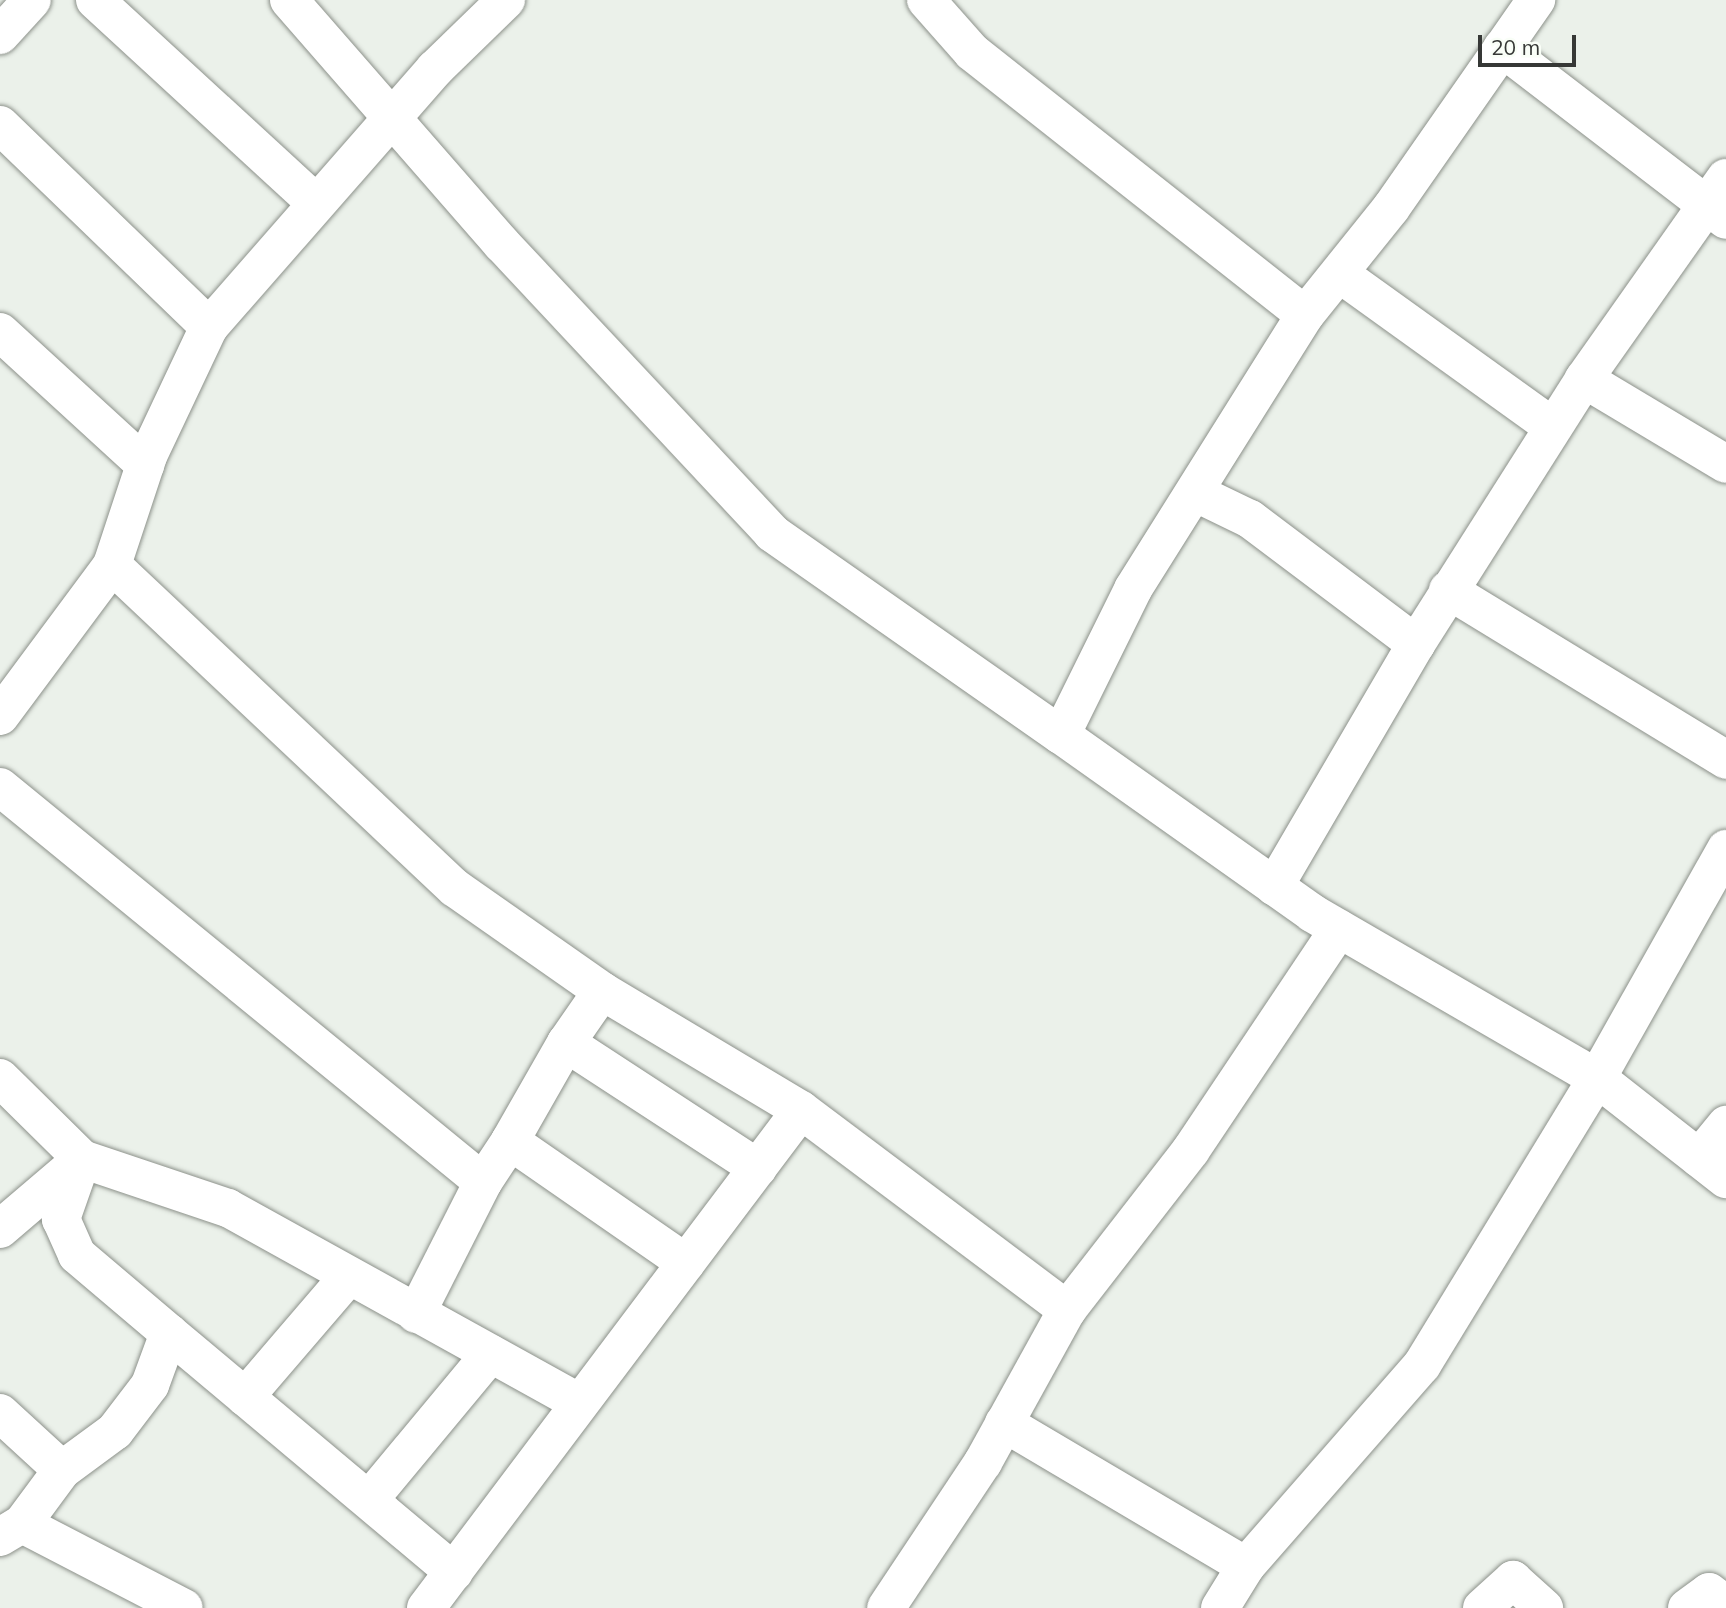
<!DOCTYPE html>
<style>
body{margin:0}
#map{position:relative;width:1726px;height:1608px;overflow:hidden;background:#ebf1ea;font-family:Mulish,sans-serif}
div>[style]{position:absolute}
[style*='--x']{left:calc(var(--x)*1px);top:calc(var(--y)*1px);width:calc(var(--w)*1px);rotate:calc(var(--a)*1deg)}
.roads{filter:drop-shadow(0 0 2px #8c918a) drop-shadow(0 0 2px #8c918a)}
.minor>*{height:38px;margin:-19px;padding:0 19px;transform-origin:19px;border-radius:19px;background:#fff}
span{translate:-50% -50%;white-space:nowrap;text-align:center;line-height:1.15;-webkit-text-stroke:5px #f9fef7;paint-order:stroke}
.scale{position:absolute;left:1478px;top:35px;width:98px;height:32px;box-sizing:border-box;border:4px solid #363836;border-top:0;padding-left:9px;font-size:21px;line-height:24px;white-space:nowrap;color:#363836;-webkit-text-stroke:5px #f9fef7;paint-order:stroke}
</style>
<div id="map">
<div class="roads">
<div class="minor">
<i style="--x:95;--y:0;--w:300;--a:42.6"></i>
<i style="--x:289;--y:0;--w:324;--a:48.9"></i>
<i style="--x:502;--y:244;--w:396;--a:46.9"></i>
<i style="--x:772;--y:533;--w:353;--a:35"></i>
<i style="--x:1061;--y:735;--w:163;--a:-63.7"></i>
<i style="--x:1133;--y:589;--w:324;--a:-57.9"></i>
<i style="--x:1305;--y:315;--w:137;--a:-51.2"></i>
<i style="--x:1391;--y:208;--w:254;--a:-55.1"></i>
<i style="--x:926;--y:0;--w:69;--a:48.5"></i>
<i style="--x:972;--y:52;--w:424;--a:38.3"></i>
<i style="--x:0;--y:35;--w:47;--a:-47.6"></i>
<i style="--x:1502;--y:48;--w:282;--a:37.5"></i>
<i style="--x:0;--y:125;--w:291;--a:44"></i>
<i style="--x:1340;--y:274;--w:259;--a:35.7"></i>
<i style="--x:0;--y:332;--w:197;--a:42.5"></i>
<i style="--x:1584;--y:379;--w:246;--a:-54.8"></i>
<i style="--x:1196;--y:493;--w:60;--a:25.7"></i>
<i style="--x:1250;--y:519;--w:208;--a:37"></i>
<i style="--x:1416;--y:644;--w:281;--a:120.3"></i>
<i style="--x:112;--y:565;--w:115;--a:-71.7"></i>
<i style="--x:148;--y:456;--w:143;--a:-64.7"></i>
<i style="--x:209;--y:327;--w:343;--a:-48.8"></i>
<i style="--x:435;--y:69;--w:99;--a:-44.2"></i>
<i style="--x:1448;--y:590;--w:326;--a:31.4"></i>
<i style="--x:1416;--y:644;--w:314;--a:-57.6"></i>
<i style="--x:1584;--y:379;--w:165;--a:30.9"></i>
<i style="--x:0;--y:716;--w:188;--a:-53.4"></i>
<i style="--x:112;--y:565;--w:471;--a:43.3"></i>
<i style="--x:455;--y:888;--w:179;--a:35"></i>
<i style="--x:602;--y:991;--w:232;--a:30.9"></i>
<i style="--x:801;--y:1110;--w:333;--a:36.9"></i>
<i style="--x:1067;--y:1310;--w:174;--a:118.9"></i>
<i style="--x:983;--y:1462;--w:175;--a:123.6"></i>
<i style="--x:1061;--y:735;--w:308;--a:35.3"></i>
<i style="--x:1312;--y:913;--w:329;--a:30.1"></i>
<i style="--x:1597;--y:1078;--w:164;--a:38.1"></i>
<i style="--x:0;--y:787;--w:624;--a:39.28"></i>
<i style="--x:483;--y:1182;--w:148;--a:116.9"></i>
<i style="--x:602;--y:991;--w:63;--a:124.7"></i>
<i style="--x:566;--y:1043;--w:229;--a:33.1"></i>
<i style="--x:0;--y:1078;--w:115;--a:44.6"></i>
<i style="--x:82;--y:1159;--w:64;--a:109.3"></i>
<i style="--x:61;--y:1219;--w:39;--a:66"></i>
<i style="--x:77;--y:1255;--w:121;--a:40.3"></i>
<i style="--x:169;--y:1333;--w:55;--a:110.1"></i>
<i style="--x:150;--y:1385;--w:58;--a:127.3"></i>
<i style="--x:115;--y:1431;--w:66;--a:143.7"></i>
<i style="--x:510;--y:1141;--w:113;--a:-60.3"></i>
<i style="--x:1699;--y:1158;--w:43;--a:-50.7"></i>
<i style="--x:483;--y:1182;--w:49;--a:-56.6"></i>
<i style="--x:510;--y:1141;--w:214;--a:34.7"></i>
<i style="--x:0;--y:1229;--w:108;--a:-40.5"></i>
<i style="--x:82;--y:1159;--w:154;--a:18.6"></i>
<i style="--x:228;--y:1208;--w:402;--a:29"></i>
<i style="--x:1067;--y:1310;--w:202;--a:-52.2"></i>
<i style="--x:1191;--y:1150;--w:266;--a:-56.2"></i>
<i style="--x:169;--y:1333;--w:372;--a:40"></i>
<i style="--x:245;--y:1397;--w:158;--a:-49.4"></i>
<i style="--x:0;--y:1413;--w:84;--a:42.6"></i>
<i style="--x:62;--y:1470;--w:67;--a:126.5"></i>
<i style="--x:1004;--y:1423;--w:281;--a:30.6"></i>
<i style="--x:369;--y:1500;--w:190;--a:-50.3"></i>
<i style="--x:0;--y:1537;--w:26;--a:-31"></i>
<i style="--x:22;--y:1524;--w:182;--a:27.4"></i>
<i style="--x:426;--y:1608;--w:623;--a:-53.02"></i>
<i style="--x:1220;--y:1608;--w:49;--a:-58.2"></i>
<i style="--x:1246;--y:1566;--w:267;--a:-48.8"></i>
<i style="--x:1422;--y:1365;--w:336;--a:-58.6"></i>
<i style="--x:1597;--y:1078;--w:263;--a:-60.6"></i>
<i style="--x:1482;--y:1608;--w:42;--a:-42.1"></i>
<i style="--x:1513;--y:1580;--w:42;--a:42.1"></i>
<i style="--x:1687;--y:1608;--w:27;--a:-36"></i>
<i style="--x:1709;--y:1592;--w:21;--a:37"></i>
</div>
</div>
<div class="scale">20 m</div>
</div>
